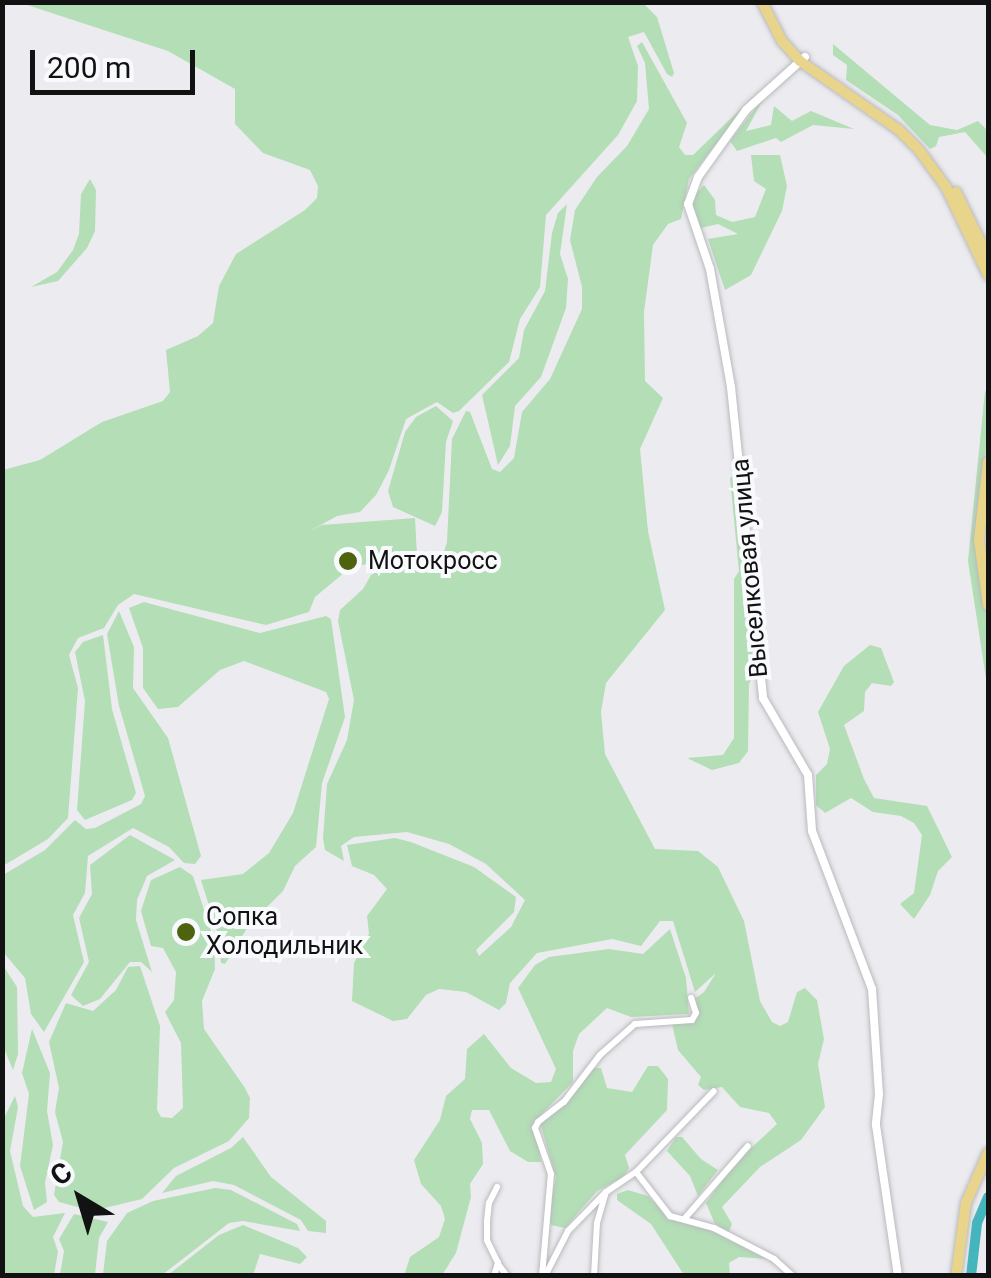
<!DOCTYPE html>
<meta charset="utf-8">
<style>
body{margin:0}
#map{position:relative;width:991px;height:1278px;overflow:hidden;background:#ececf0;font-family:Roboto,sans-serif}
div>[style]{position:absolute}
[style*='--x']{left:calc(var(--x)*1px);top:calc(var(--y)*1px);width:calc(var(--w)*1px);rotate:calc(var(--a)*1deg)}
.green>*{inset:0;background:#b3deb6}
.river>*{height:10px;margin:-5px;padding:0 5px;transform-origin:5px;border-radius:5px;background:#45b5bd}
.roads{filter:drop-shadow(0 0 2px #b9babd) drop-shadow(0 0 2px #b9babd)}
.minor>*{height:6px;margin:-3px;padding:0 3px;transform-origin:3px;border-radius:3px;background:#fff}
.tertiary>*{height:8px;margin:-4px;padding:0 4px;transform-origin:4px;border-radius:4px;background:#fff}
.primary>*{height:10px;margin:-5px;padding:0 5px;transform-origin:5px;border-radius:5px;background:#e8d58b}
.dots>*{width:28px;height:28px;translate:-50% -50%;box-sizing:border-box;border:5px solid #f9fafd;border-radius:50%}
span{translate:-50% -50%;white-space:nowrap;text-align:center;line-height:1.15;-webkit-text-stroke:8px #f9fafd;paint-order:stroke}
.poi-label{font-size:25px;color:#121213}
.left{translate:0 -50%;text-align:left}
.street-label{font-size:25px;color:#121213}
.frame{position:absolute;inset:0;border:5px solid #121213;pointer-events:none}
.north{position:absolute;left:30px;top:1148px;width:100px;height:100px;-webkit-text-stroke:8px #f9fafd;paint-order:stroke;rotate:322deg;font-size:28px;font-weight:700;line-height:40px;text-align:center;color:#121213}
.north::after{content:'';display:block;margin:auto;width:35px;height:45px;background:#121213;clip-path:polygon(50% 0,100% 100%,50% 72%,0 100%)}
.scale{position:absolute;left:30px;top:50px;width:165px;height:45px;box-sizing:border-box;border:5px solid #121213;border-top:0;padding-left:12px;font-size:30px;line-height:35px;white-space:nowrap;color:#121213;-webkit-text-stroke:8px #f9fafd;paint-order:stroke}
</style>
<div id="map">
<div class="green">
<i style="clip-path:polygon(21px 3px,667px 3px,645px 5px,657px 17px,674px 73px,672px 77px,667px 74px,644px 32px,628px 37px,638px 66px,637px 101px,618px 135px,546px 215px,540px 287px,520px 319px,509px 362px,459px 411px,453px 413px,437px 402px,406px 419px,389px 470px,376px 495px,360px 512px,337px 516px,308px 532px,322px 525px,415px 518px,417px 555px,351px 567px,315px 597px,309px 612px,266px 625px,134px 594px,118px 605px,104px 628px,78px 638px,69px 655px,78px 688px,68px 818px,48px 839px,3px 866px,3px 470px,40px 460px,102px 422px,163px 401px,170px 392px,166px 350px,198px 336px,213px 323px,219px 286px,236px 254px,305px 210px,317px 198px,318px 186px,310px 170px,263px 153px,235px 124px,235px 89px,168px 51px)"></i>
<i style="clip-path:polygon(642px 42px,687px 123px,679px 147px,685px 155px,693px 155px,749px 101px,689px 179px,681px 219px,668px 224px,653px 245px,644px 312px,645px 381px,663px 398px,640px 449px,648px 531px,665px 610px,606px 683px,601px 712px,605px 754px,655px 849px,698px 851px,718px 867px,744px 921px,760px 1001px,772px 1022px,780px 1026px,788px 1022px,797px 992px,805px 988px,817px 1000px,824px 1039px,818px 1064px,825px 1107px,801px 1140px,760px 1167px,722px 1207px,732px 1224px,729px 1232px,715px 1224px,706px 1203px,736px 1162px,777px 1124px,769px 1113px,740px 1107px,722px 1087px,704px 1090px,698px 1085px,701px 1077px,678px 1050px,672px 1024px,696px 1019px,693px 1000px,704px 992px,716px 973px,695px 992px,673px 921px,660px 921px,641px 946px,612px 939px,537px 953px,510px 983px,506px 1003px,499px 1010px,466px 992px,439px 989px,426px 995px,407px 1019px,393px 1021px,352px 1001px,354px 963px,369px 934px,367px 916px,387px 889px,374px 875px,352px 866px,347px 845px,395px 838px,411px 842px,474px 867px,516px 897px,514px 912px,476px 950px,479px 956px,511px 927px,525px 900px,486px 864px,449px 844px,407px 832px,354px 837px,341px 846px,344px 861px,325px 850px,323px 838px,327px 784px,347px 740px,354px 700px,338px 621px,340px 610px,363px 589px,371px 575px,384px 568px,433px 566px,441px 561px,447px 542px,452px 439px,466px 411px,470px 412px,492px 469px,500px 472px,514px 458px,522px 412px,550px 379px,582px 309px,582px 287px,570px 240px,575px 210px,597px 177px,627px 146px,649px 109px,645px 63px,637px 46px)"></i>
<i style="clip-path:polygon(833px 44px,930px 125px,957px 130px,978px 121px,988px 131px,988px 158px,965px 132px,939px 137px,936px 146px,930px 149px,898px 115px,846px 80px,847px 65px,833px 55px)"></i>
<i style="clip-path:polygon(765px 96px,746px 131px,771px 125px,774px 106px,792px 121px,811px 111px,854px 129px,813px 125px,781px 142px,776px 138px,737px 151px,730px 141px)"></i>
<i style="clip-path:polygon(751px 155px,780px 155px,787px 186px,782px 211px,751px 275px,725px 290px,708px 239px,738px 234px,718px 224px,701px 228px,693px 215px,693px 197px,704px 185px,715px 200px,716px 215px,732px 222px,755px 217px,766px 189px,754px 181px)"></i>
<i style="clip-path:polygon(90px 179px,96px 190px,95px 231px,87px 248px,58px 281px,31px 287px,57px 272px,73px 250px,79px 234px,81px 194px)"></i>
<i style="clip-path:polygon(567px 204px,560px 254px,568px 279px,566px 308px,541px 377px,515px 406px,510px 446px,498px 465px,482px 395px,519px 358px,524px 330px,545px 291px,552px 233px,558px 213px)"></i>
<i style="clip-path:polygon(985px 391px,988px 393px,988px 436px,975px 531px,988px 622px,988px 692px,968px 561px)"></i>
<i style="clip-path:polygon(436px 406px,453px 421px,446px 442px,442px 512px,435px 526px,393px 507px,388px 491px,405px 432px,416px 417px)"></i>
<i style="clip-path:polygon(734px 475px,755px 673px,749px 684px,748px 751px,739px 763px,712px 770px,687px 758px,723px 755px,734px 738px,734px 579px,739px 571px,730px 478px)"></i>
<i style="clip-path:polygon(144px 602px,260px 633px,326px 616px,331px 619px,345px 717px,322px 783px,316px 847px,295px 866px,283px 891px,249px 925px,225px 964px,221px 963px,219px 938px,201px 880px,243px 874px,269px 853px,293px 813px,329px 699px,326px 692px,244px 661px,220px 670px,178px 707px,158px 709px,143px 688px,143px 648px,129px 608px)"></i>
<i style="clip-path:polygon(119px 611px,134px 647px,133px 688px,168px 738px,201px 856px,195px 864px,184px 863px,169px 847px,133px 828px,88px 856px,85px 893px,73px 915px,84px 962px,44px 1032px,31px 1014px,25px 978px,3px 952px,3px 875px,45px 850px,75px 820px,86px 829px,95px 828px,141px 804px,145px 796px,119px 706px,107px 634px)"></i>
<i style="clip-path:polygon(103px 635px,112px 709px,136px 793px,132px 800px,85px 820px,77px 810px,85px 701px,75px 652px,83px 642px)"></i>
<i style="clip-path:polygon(870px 645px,881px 648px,894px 682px,891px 686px,872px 683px,865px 692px,864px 711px,844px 725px,864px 779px,874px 798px,927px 806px,952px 857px,938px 871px,930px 895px,914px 919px,900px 904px,914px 893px,922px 835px,914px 823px,901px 816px,873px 812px,851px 798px,825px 813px,816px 805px,816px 775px,827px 764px,830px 749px,818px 712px,844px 666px)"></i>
<i style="clip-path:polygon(130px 835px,175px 860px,147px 876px,137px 900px,136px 920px,152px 972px,141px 962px,130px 962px,100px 999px,83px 1006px,71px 995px,89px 962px,79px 918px,92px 894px,90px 865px)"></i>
<i style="clip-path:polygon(180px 867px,193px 876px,214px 940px,215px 969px,202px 1001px,204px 1029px,245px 1088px,250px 1098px,249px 1118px,229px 1141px,174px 1168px,142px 1199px,92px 1211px,59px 1202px,54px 1195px,63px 1142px,55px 1112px,59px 1088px,49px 1042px,66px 1003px,93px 1011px,116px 990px,128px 967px,140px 966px,160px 1026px,157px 1110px,161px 1117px,172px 1118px,183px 1108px,181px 1043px,165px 1012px,174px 1000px,176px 972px,163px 948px,151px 946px,141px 911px,151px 880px)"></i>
<i style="clip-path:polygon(670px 929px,686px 978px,689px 1014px,631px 1017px,607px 1008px,579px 1034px,573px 1051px,573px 1082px,534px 1122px,541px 1162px,528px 1162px,510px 1151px,489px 1110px,472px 1110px,470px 1119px,482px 1143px,483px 1164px,470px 1184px,471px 1197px,456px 1253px,442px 1275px,404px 1276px,410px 1257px,439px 1237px,445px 1219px,441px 1206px,421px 1184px,414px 1160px,440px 1120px,446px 1096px,465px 1079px,467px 1049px,484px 1034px,511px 1068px,536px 1083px,551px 1082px,556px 1069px,518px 988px,535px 965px,549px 957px,609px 949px,643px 954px)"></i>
<i style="clip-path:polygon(2px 964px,17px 987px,18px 1054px,13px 1070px,3px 1046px)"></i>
<i style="clip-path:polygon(32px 1029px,50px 1073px,47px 1111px,53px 1145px,45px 1183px,47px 1202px,34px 1210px,20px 1166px,29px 1094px,22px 1073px)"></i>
<i style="clip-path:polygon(648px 1066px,658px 1066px,668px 1079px,667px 1110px,625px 1155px,629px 1168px,623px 1177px,597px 1191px,565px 1228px,551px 1225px,548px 1213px,556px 1178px,540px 1123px,565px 1103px,593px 1068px,601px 1068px,607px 1088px,632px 1092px)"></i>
<i style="clip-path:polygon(15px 1096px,18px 1107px,10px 1151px,23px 1206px,33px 1217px,65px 1213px,53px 1237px,58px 1252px,54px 1275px,3px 1275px,3px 1120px)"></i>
<i style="clip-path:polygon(243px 1137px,271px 1177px,326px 1221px,326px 1233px,308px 1231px,301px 1220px,234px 1185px,213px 1181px,162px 1193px,176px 1176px,231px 1148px)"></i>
<i style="clip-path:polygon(676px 1137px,682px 1137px,701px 1159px,718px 1170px,698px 1196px,690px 1176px,667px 1151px)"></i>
<i style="clip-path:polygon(215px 1188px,231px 1190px,297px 1224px,300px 1231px,243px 1221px,229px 1223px,162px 1275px,103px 1275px,107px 1241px,127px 1213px,153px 1201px)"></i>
<i style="clip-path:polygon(628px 1190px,648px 1196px,669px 1218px,711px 1231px,767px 1259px,739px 1257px,729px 1263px,730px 1275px,684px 1275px,651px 1224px,617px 1200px,617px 1194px)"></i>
<i style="clip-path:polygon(74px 1214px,108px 1222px,99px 1238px,95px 1275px,60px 1275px,64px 1251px,59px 1239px)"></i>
<i style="clip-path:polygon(243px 1225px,298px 1248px,307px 1257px,300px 1264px,260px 1254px,253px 1275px,168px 1275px,219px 1235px)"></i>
</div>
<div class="river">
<i style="--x:971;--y:1276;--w:53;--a:-83.5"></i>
<i style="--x:977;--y:1223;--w:28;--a:-67"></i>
</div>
<div class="roads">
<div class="minor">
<i style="--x:636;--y:1172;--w:56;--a:52.3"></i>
<i style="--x:670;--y:1216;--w:46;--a:15.3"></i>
<i style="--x:714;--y:1228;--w:68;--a:27.3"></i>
<i style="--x:774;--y:1259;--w:25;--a:42"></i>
<i style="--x:686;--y:1217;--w:94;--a:-48.9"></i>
<i style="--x:498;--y:1264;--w:15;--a:53"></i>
<i style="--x:494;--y:1276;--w:14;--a:-73"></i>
<i style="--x:498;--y:1263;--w:25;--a:-116"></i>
<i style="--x:487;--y:1240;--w:19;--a:-90"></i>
<i style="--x:487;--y:1221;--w:18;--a:-84"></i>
<i style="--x:489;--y:1203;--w:18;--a:-63"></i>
<i style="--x:542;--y:1276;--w:102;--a:-85"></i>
<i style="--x:551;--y:1174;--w:49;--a:-109.2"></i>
<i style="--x:535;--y:1128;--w:7;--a:-63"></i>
<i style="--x:538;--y:1122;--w:33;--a:-38"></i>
<i style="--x:564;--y:1102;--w:59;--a:-52.5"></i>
<i style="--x:600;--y:1055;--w:47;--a:-41.5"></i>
<i style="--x:635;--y:1024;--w:57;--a:-4"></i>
<i style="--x:692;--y:1020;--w:8;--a:-60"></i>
<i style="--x:696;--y:1013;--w:16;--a:-108"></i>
<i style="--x:545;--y:1276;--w:51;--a:-62.9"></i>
<i style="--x:568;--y:1231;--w:54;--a:-45.7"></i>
<i style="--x:594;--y:1276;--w:53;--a:-86.8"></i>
<i style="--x:597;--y:1223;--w:32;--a:-74"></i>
<i style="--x:606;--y:1192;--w:36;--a:-34"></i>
<i style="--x:636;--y:1172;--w:112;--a:-46.1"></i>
</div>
<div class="tertiary">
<i style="--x:805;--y:57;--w:79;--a:138.1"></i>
<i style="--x:746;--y:110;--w:82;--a:125.6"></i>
<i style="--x:698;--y:177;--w:29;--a:110"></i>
<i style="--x:688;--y:204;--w:69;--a:71.3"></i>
<i style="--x:710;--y:269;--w:120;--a:79.9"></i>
<i style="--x:731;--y:387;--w:313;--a:84.1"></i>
<i style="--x:763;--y:698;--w:89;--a:59.7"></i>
<i style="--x:808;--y:775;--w:56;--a:85.9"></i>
<i style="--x:812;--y:831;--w:169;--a:69.2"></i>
<i style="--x:872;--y:989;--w:105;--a:86.2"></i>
<i style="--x:879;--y:1094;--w:31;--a:96"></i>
<i style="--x:876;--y:1125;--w:153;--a:81.7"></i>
</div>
<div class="primary">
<i style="--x:762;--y:2;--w:44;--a:62.9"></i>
<i style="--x:782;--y:41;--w:27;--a:48"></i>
<i style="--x:800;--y:61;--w:121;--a:34.9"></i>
<i style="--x:899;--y:130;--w:28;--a:45"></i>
<i style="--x:919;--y:150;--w:46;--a:53.9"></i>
<i style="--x:946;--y:187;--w:98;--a:64.5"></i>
<i style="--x:956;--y:192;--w:72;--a:63.8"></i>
<i style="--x:988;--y:462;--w:79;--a:96.6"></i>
<i style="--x:979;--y:540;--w:66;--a:82.1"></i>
<i style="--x:956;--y:1276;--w:74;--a:-82.2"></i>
<i style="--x:966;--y:1203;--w:55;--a:-66.3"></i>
</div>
</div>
<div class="dots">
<i style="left:348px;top:561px;background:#4e630e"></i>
<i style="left:186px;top:932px;background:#4e630e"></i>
</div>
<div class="poi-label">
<span class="left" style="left:368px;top:561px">Мотокросс</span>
<span class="left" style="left:206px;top:932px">Сопка<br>Холодильник</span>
</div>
<div class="street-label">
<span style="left:750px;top:568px;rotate:-95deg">Выселковая улица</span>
</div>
<div class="frame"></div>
<div class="north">С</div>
<div class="scale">200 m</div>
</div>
